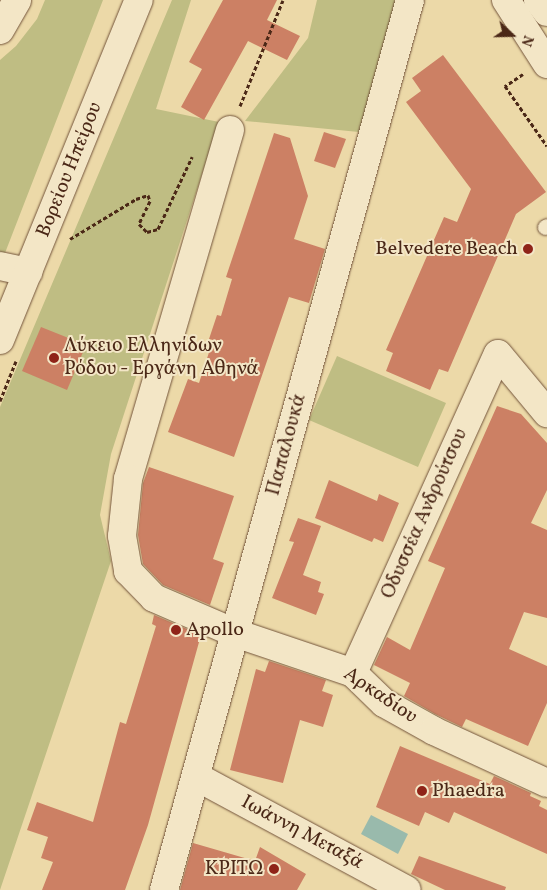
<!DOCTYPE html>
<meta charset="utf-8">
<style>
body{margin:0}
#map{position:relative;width:547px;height:890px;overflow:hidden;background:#ecd9a8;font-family:Vollkorn,serif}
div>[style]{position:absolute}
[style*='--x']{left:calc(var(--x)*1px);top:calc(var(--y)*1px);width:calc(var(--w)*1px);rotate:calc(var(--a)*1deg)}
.green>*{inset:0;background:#bfbd83}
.water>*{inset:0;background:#99baac}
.building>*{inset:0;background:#cc8064}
.path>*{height:3px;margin-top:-1.5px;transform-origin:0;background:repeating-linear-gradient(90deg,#4b2817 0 4px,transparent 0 6.5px)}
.roads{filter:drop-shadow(0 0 1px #73543b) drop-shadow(0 0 1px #73543b)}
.service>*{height:15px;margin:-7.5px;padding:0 7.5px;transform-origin:7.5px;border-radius:7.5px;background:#f3e6c6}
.minor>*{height:28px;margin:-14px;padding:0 14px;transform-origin:14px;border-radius:14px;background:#f3e6c6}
.tertiary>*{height:28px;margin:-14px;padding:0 14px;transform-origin:14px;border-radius:14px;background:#f3e6c6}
.secondary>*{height:28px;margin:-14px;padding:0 14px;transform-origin:14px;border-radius:14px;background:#f3e6c6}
.dots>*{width:14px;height:14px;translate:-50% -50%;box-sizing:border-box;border:2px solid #f3e6c6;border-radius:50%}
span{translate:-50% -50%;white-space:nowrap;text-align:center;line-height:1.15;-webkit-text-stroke:4px #f3e6c6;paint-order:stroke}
.street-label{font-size:20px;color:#4b2817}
.poi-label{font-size:20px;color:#4b2817}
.right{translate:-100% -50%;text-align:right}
.left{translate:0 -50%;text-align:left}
.north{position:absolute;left:487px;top:10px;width:50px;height:50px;-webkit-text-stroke:4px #f3e6c6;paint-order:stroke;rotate:111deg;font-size:14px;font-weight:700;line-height:20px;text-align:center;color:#4b2817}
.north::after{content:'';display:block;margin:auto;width:18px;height:22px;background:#4b2817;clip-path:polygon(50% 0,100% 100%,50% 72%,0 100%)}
</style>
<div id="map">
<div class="green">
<i style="clip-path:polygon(45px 0,103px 0,5px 253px,0 253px,0 60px,16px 46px,37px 19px)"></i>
<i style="clip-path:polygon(172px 0,191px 0,156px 109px,219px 122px,111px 454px,100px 515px,111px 561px,0 890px,0 407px)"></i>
<i style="clip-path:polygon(317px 0,397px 0,369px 133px,245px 121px,308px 38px)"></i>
<i style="clip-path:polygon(337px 356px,446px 403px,418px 467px,309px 420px)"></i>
</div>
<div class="water">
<i style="clip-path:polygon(371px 815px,408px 834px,398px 854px,361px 834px)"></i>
</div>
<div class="building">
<i style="clip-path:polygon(223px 0,277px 0,267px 20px,300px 36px,287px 60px,248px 41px,204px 120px,181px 107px,202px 69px,189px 62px)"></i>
<i style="clip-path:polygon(443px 55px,546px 192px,516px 214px,448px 372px,439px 369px,430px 390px,386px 371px,393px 353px,386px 350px,444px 217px,457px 222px,471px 189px,406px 102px,421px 91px,412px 78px)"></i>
<i style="clip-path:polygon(324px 132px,346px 139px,335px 168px,314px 161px)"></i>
<i style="clip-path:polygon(274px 133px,290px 138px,308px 196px,294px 239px,325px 249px,309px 303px,289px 297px,234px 457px,168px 432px,188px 379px,199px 383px,213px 340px,209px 339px,217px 315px,221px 316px,232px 279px,226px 277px)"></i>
<i style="clip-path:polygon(41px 327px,86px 345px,67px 390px,22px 371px)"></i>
<i style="clip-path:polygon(497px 406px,521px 414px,547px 443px,547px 490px,531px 523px,547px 530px,547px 618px,524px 612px,509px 649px,547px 666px,547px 703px,528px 746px,466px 719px,462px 727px,435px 714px,404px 696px,410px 683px,374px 665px,387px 637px,410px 650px,445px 568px,428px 561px)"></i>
<i style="clip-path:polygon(149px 467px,234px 496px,213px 559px,224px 563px,210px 605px,163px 585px,143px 564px,138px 535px,143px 483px)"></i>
<i style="clip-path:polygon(329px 480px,377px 501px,379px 494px,399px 503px,383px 542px,374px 538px,372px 542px,315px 518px)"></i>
<i style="clip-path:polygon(298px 518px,321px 526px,303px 575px,321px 582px,318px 592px,324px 594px,316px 615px,272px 598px,294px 542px,289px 541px)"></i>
<i style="clip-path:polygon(154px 615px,201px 635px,148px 825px,125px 890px,42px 890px,53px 862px,41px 858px,48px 837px,27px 830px,37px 802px,93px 822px,120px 722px,126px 724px,156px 626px,152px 624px)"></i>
<i style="clip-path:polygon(269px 661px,326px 680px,322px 691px,333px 695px,323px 727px,300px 720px,283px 783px,230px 770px,256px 669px,265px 672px)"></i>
<i style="clip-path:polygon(400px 746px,490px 784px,494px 776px,531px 793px,530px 796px,541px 801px,539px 806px,547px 810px,547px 854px,454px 812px,449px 823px,425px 812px,419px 826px,376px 807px)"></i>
<i style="clip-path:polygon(193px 843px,255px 861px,260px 847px,306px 874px,297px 890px,180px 890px)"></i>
<i style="clip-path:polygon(419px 856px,506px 887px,505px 890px,445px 890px,411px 874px)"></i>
</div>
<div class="path">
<i style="--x:523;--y:74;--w:22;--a:146"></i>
<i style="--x:505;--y:86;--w:73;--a:55"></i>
<i style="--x:240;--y:106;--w:114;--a:-67.9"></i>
<i style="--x:70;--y:239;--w:77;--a:-31.2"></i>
<i style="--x:136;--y:199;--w:13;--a:-18"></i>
<i style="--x:148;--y:195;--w:6;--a:72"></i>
<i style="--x:150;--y:201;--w:25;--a:116"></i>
<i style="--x:139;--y:224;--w:11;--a:45"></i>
<i style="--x:147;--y:232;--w:11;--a:-15"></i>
<i style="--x:158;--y:229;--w:80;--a:-64.7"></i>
<i style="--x:0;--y:401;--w:43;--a:-68.2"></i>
</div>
<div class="roads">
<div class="service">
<i style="--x:545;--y:227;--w:2;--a:-27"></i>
</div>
<div class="minor">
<i style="--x:230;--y:130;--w:364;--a:106.3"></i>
<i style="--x:128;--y:479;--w:57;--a:96"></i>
<i style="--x:122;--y:536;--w:36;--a:80"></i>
<i style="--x:128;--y:571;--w:37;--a:46"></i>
<i style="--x:154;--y:598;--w:88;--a:23.4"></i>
<i style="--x:235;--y:633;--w:125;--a:18.7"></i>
<i style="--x:353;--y:673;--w:43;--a:44.1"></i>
<i style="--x:384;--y:703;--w:57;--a:29.2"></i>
<i style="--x:434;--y:731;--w:124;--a:24.7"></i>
<i style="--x:0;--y:266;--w:29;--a:12"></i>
<i style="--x:353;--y:673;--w:350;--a:-65.6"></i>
<i style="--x:498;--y:354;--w:77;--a:50.3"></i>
<i style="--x:197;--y:777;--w:238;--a:28.3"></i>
</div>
<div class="tertiary">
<i style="--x:0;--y:30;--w:34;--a:-60"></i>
<i style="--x:0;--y:340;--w:367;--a:-67.8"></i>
<i style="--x:164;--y:890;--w:923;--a:-74.55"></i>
</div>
<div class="secondary">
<i style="--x:506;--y:0;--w:76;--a:57.4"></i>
<i style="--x:538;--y:0;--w:15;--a:53"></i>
</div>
</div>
<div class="dots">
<i style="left:528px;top:249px;background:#8f2418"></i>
<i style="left:54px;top:358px;background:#8f2418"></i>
<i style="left:176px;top:630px;background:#8f2418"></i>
<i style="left:422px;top:791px;background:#8f2418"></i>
<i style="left:274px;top:869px;background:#8f2418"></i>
</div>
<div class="street-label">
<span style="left:70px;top:170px;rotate:-68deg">Βορείου Ηπείρου</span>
<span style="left:287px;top:445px;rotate:-75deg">Παπαλουκά</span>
<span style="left:425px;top:514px;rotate:-66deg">Οδυσσέα Ανδρούτσου</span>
<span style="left:380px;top:696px;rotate:34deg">Αρκαδίου</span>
<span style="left:302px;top:833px;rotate:28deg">Ιωάννη Μεταξά</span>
</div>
<div class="poi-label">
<span class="right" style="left:518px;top:249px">Belvedere Beach</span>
<span class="left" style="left:64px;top:358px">Λύκειο Ελληνίδων<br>Ρόδου - Εργάνη Αθηνά</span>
<span class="left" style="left:186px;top:630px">Apollo</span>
<span class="left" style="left:432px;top:791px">Phaedra</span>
<span class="right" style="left:264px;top:869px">ΚΡΙΤΩ</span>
</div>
<div class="north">N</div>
</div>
